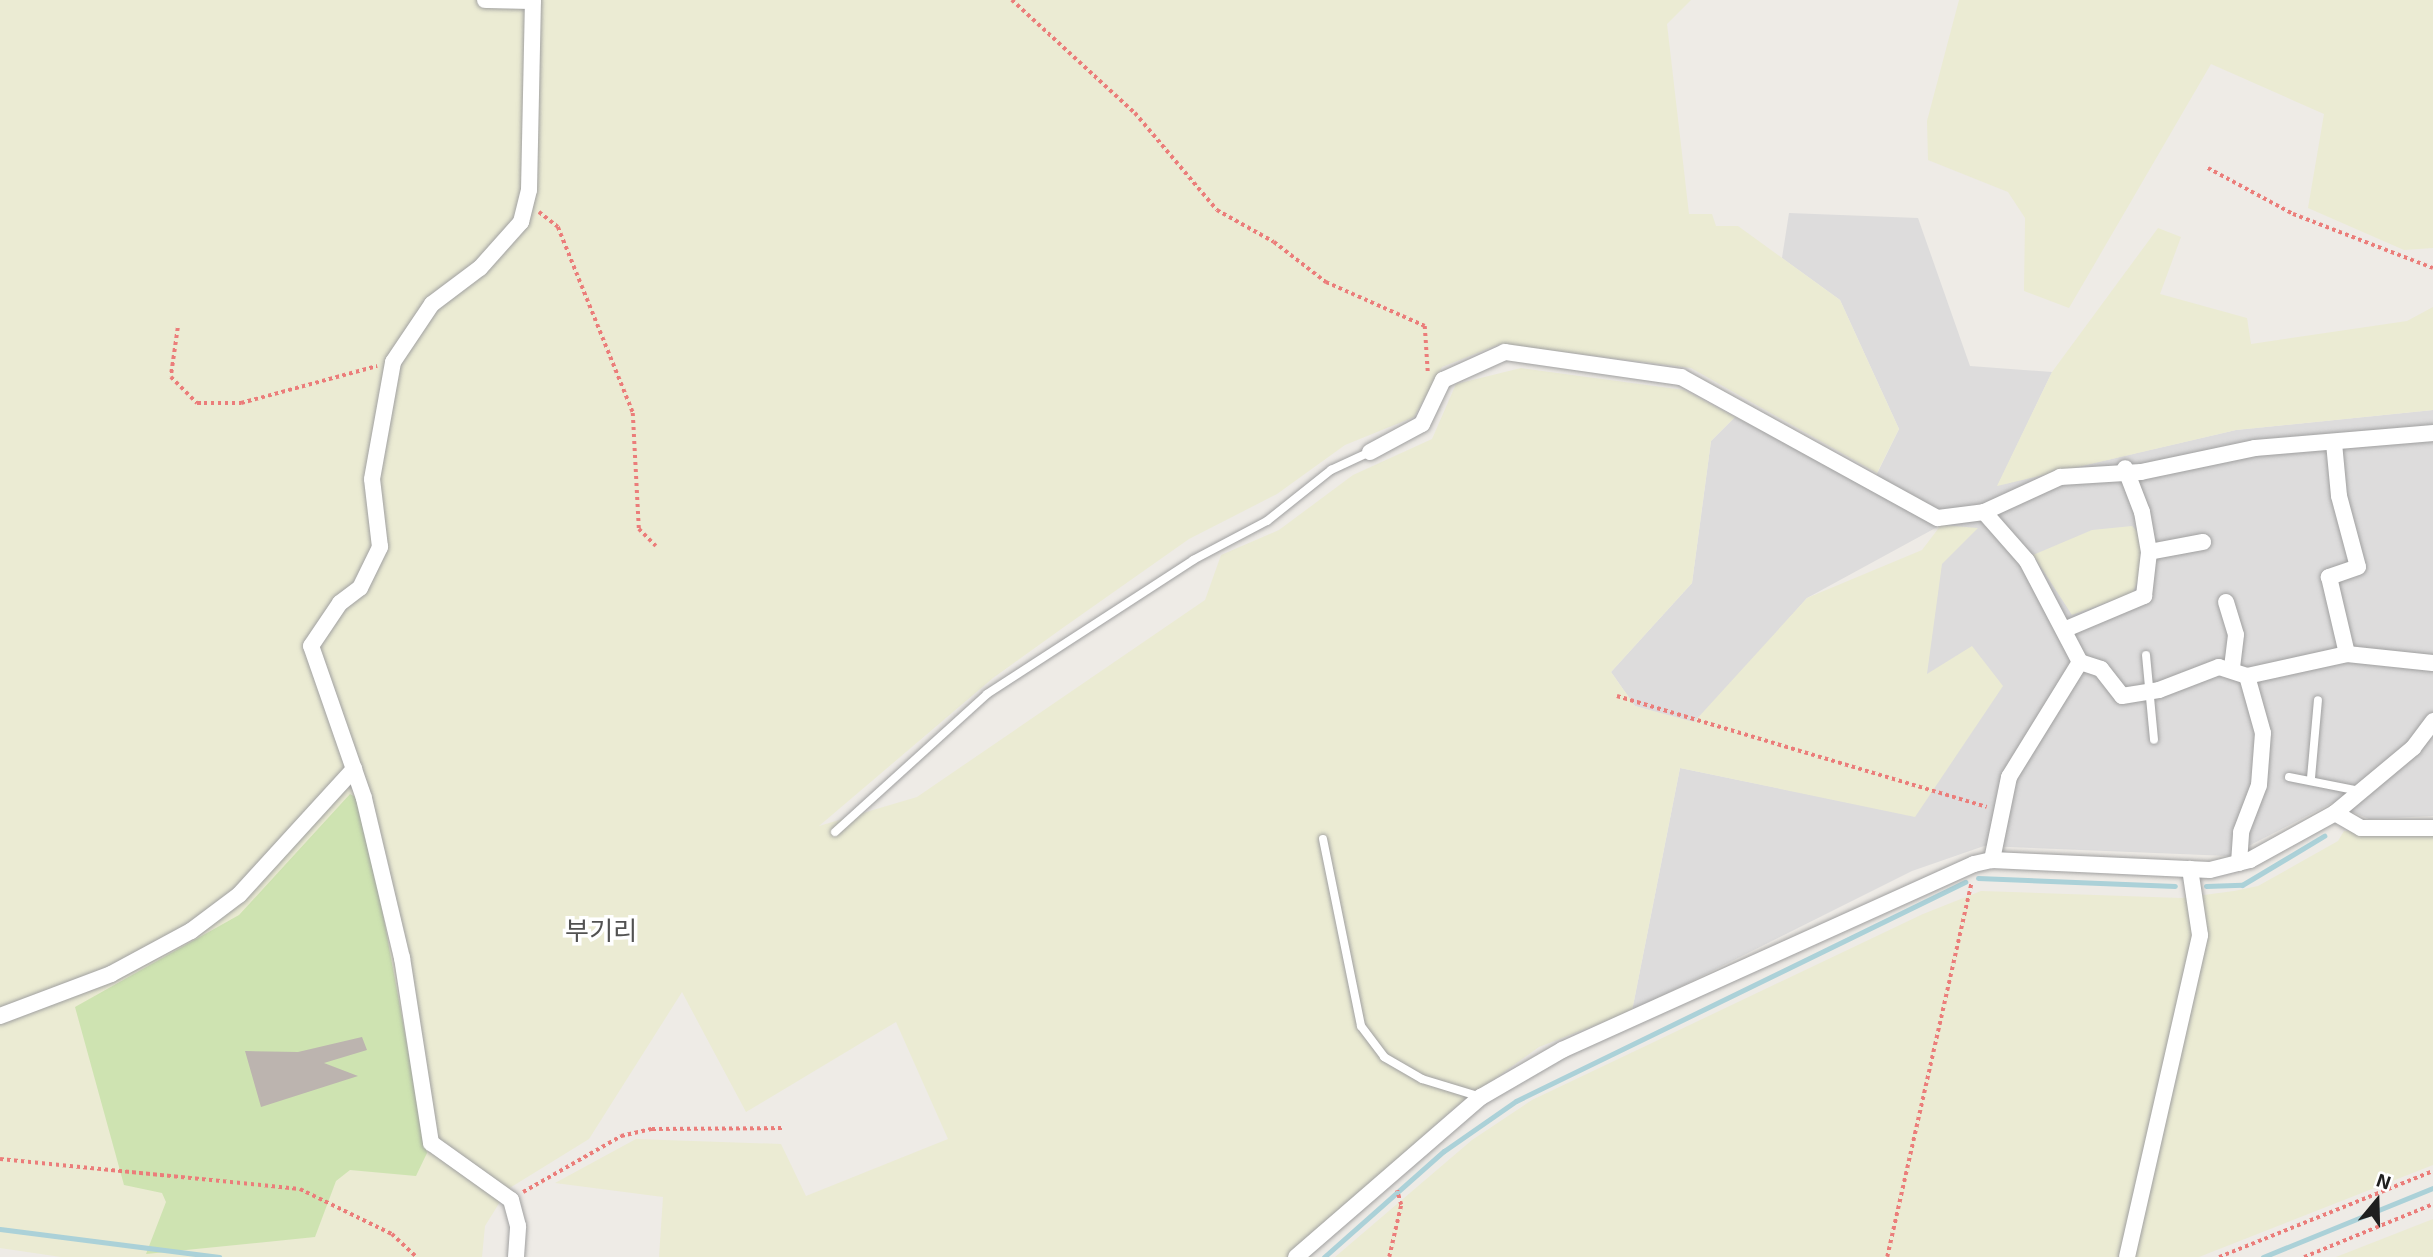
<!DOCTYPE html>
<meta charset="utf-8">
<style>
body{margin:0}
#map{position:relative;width:2433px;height:1257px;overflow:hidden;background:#eeebe6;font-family:"Exo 2","Noto Sans KR",sans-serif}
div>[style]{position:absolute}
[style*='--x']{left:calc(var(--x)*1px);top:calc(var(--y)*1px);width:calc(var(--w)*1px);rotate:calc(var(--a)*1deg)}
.residential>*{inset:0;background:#dddcdc}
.farmland>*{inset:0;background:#ebebd3}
.grass>*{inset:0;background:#cee3b1}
.stream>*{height:5px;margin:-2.5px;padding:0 2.5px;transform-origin:2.5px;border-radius:2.5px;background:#abd1d8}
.building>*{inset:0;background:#bcb4af}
.path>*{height:3.5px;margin-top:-1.75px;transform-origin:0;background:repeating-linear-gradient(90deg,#eb7d7a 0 3.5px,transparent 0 7px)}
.roads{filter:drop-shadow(0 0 2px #a0a0a0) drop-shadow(0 0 2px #a0a0a0)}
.lane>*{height:8px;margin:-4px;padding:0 4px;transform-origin:4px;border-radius:4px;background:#fff}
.street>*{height:16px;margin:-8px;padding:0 8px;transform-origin:8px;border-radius:8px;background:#fff}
span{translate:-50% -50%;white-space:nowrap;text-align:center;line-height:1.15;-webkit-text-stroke:7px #fff;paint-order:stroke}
.quarter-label{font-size:26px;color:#525252}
.north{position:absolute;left:2342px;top:1166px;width:70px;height:70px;-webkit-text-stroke:5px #fff;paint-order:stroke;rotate:19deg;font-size:19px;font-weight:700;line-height:28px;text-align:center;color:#1f1f1f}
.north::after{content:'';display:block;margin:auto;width:24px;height:32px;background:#1f1f1f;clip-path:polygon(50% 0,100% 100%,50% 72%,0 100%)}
</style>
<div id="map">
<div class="residential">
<i style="clip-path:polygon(1789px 213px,1918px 218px,1970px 366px,2052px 372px,1998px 485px,2236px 430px,2433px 410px,2433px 816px,2369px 819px,2332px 803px,2229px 856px,1984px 846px,1912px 871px,1632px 1011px,1680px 768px,1915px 816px,1926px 793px,1926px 675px,1941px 525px,1807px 598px,1695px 724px,1635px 706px,1611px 672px,1692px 583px,1711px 441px,1735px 417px,1871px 486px,1899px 429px,1840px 300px,1782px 258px)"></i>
</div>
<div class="farmland">
<i style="clip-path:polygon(0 0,1691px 0,1667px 24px,1689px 214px,1712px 214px,1716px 226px,1738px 226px,1840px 300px,1899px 429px,1877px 473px,1691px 368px,1500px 344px,1442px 367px,1414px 417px,1345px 445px,1277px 494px,1189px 539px,1064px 627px,993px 678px,819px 826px,917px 797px,1205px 600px,1221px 555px,1279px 530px,1353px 475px,1432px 439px,1456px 384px,1521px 368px,1684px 390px,1735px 417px,1711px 441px,1692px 583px,1611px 672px,1635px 706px,1694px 722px,1807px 598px,1922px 550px,1941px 525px,1978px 528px,1942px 564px,1927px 674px,1972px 646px,2003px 686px,1915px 817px,1680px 768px,1632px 1011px,1539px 1047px,1453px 1109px,1289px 1257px,659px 1257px,663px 1197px,555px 1183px,636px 1139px,781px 1144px,806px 1196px,948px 1139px,896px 1022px,746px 1112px,682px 992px,589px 1139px,508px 1189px,485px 1226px,482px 1257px,61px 1257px,0 1248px)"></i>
<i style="clip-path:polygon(1959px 0,2433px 0,2433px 248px,2404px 250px,2308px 208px,2324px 114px,2211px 64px,2069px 308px,2024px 291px,2025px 218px,2008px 192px,1928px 160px,1927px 121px)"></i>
<i style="clip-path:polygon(2158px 228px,2181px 237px,2160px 294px,2247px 318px,2251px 344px,2407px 321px,2433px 307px,2433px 410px,2236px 430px,1997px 486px,2052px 372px)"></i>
<i style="clip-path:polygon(2132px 526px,2140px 534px,2140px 574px,2133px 593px,2072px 615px,2033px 555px,2092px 530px)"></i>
<i style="clip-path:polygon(2344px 831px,2433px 833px,2433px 1165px,2199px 1257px,1335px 1257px,1472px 1140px,1532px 1100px,1923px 914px,1981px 891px,2181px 898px,2234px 891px,2258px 886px,2338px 841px)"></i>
<i style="clip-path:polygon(2433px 1219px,2433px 1257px,2336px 1257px)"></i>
</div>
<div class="grass">
<i style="clip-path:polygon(350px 794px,362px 801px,427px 1153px,416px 1176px,350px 1170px,336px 1181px,315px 1237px,146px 1254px,166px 1202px,162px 1193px,124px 1185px,75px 1007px,239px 915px)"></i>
</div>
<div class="stream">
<i style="--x:1978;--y:878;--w:197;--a:2.3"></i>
<i style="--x:2206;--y:886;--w:36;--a:-2"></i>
<i style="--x:2242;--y:885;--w:96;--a:-30.9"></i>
<i style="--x:0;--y:1229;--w:221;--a:7.3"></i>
<i style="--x:1324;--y:1257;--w:160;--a:-41.5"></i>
<i style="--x:1444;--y:1151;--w:88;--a:-34.8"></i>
<i style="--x:1516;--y:1101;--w:500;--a:-26"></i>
<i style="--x:2263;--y:1257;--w:183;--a:-22.1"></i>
</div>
<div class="building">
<i style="clip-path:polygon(362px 1037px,367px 1050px,324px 1063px,358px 1076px,261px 1107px,245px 1051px,298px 1052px)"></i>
</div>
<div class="path">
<i style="--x:1012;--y:0;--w:167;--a:42.6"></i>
<i style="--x:1135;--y:113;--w:127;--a:49.8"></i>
<i style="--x:1217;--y:210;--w:65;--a:29.3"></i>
<i style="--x:1274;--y:242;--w:66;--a:37.6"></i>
<i style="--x:1326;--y:282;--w:108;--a:24"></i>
<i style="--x:1425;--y:326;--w:47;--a:86.3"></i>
<i style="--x:2208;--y:168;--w:97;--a:28.4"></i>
<i style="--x:2293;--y:214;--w:150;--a:21.1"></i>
<i style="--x:539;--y:212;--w:24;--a:38"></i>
<i style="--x:558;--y:227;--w:201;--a:68"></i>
<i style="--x:633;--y:413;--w:116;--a:87"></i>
<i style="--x:639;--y:529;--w:24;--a:45"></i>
<i style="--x:178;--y:328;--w:49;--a:98.1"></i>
<i style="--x:171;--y:377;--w:37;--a:45"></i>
<i style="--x:197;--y:403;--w:44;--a:0"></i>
<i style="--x:241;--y:403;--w:141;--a:-15.2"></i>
<i style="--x:1617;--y:696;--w:386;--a:16.7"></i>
<i style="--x:0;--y:1159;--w:301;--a:5.7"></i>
<i style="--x:300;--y:1189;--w:102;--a:26.1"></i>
<i style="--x:392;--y:1234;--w:34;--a:43"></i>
<i style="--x:523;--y:1192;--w:113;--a:-29.7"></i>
<i style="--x:621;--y:1136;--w:32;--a:-13"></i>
<i style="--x:652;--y:1129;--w:130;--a:-0.4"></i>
<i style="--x:1389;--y:1257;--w:53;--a:-77"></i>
<i style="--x:1401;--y:1205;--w:15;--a:-106"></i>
<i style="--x:1887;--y:1257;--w:382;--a:-77.3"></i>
<i style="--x:2219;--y:1257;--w:231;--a:-21.9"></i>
<i style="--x:2304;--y:1257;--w:139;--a:-22.3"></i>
</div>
<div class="roads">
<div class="lane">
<i style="--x:2146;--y:655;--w:85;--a:84.6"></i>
<i style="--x:2289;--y:777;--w:72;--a:11.2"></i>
<i style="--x:2311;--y:778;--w:78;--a:-84.9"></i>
<i style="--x:835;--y:832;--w:205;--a:-42.2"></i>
<i style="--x:987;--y:694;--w:246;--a:-33"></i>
<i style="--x:1193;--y:560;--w:84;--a:-27.8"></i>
<i style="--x:1267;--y:521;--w:82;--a:-38.6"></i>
<i style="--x:1331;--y:470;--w:43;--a:-24.8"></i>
<i style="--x:1323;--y:839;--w:191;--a:78.5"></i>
<i style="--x:1361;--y:1026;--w:39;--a:53"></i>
<i style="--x:1384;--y:1057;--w:44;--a:30.1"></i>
<i style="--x:1422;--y:1079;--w:62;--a:17"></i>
</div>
<div class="street">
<i style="--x:485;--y:0;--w:48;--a:1.2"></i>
<i style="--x:2334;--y:443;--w:53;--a:84.6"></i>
<i style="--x:2339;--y:496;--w:73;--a:75"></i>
<i style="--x:2358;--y:567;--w:31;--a:161"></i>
<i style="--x:2329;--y:577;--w:79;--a:76.8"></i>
<i style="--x:1370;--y:452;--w:59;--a:-28.3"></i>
<i style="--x:1422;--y:424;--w:49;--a:-64.5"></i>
<i style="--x:1443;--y:380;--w:68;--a:-24.3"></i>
<i style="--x:1505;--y:352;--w:178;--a:8.1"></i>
<i style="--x:1681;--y:377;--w:293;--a:28.8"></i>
<i style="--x:1938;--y:518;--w:46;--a:-7.4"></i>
<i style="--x:1984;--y:512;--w:84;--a:-24.7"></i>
<i style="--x:2060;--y:477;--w:81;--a:-3.5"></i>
<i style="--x:2141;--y:472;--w:116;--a:-11.9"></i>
<i style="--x:2255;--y:448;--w:179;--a:-4.8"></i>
<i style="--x:1984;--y:512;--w:65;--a:48.7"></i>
<i style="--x:2027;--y:561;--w:114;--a:62.3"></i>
<i style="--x:2080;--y:662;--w:135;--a:121.7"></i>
<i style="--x:2009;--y:777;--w:85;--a:101.6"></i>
<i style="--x:2149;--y:552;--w:55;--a:-10.5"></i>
<i style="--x:2226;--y:602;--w:34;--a:73"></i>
<i style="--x:2236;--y:635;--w:32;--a:97"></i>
<i style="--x:2066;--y:629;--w:85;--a:-22.9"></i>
<i style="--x:2144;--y:596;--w:44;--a:-83.5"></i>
<i style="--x:2149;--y:552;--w:41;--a:-99.9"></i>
<i style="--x:2142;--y:512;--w:47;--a:-111.1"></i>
<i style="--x:2080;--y:662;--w:22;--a:18"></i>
<i style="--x:2101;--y:669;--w:34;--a:52"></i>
<i style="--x:2122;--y:696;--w:37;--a:-9"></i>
<i style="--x:2159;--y:690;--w:64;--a:-21"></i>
<i style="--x:2219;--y:667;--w:29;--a:18"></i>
<i style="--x:2247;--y:676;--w:102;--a:-12.4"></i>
<i style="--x:2347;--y:654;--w:86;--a:6"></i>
<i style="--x:2335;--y:813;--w:30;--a:30"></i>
<i style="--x:2361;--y:828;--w:72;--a:0"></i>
<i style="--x:2239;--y:863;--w:31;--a:-86"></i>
<i style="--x:2241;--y:832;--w:50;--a:-69"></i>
<i style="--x:2259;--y:785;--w:52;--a:-85.6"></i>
<i style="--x:2263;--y:733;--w:59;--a:-105.7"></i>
<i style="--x:0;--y:1016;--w:119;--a:-20.7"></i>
<i style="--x:111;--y:974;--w:91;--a:-28.3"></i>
<i style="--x:191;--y:931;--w:60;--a:-36.9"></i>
<i style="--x:239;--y:895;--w:171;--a:-47.6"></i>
<i style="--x:516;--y:1257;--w:31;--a:-86"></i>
<i style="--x:518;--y:1226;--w:27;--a:-105"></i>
<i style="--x:511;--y:1200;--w:98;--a:-144.5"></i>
<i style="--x:431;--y:1143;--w:187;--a:-98.9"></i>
<i style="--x:402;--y:958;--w:164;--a:-103.4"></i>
<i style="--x:364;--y:798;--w:161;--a:-109.2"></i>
<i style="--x:311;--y:646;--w:52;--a:-56"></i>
<i style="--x:340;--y:603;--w:25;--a:-37"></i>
<i style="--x:360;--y:588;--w:46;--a:-64"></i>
<i style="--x:380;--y:547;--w:68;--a:-96.7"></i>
<i style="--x:372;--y:479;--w:119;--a:-79.8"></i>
<i style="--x:393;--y:362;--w:70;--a:-56.1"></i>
<i style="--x:432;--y:304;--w:60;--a:-36.9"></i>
<i style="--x:480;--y:268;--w:62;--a:-48.3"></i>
<i style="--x:521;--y:222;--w:33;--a:-76"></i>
<i style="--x:529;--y:190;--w:190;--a:-88.8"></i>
<i style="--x:1296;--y:1257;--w:245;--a:-40.9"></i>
<i style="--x:1481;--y:1097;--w:94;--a:-30.1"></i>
<i style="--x:1562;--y:1050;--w:452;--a:-24.3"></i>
<i style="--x:1974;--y:864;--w:18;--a:-13"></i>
<i style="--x:1992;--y:860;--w:218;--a:2.6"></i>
<i style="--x:2210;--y:870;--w:41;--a:-14"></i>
<i style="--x:2250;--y:860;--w:97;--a:-28.9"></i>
<i style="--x:2335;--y:813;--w:102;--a:-39.8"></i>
<i style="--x:2413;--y:748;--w:34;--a:-53"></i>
<i style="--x:2127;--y:1257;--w:330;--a:-77.2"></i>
<i style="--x:2200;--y:935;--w:67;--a:-98.6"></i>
</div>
</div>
<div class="quarter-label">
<span style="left:601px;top:930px">부기리</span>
</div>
<div class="north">N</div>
</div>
